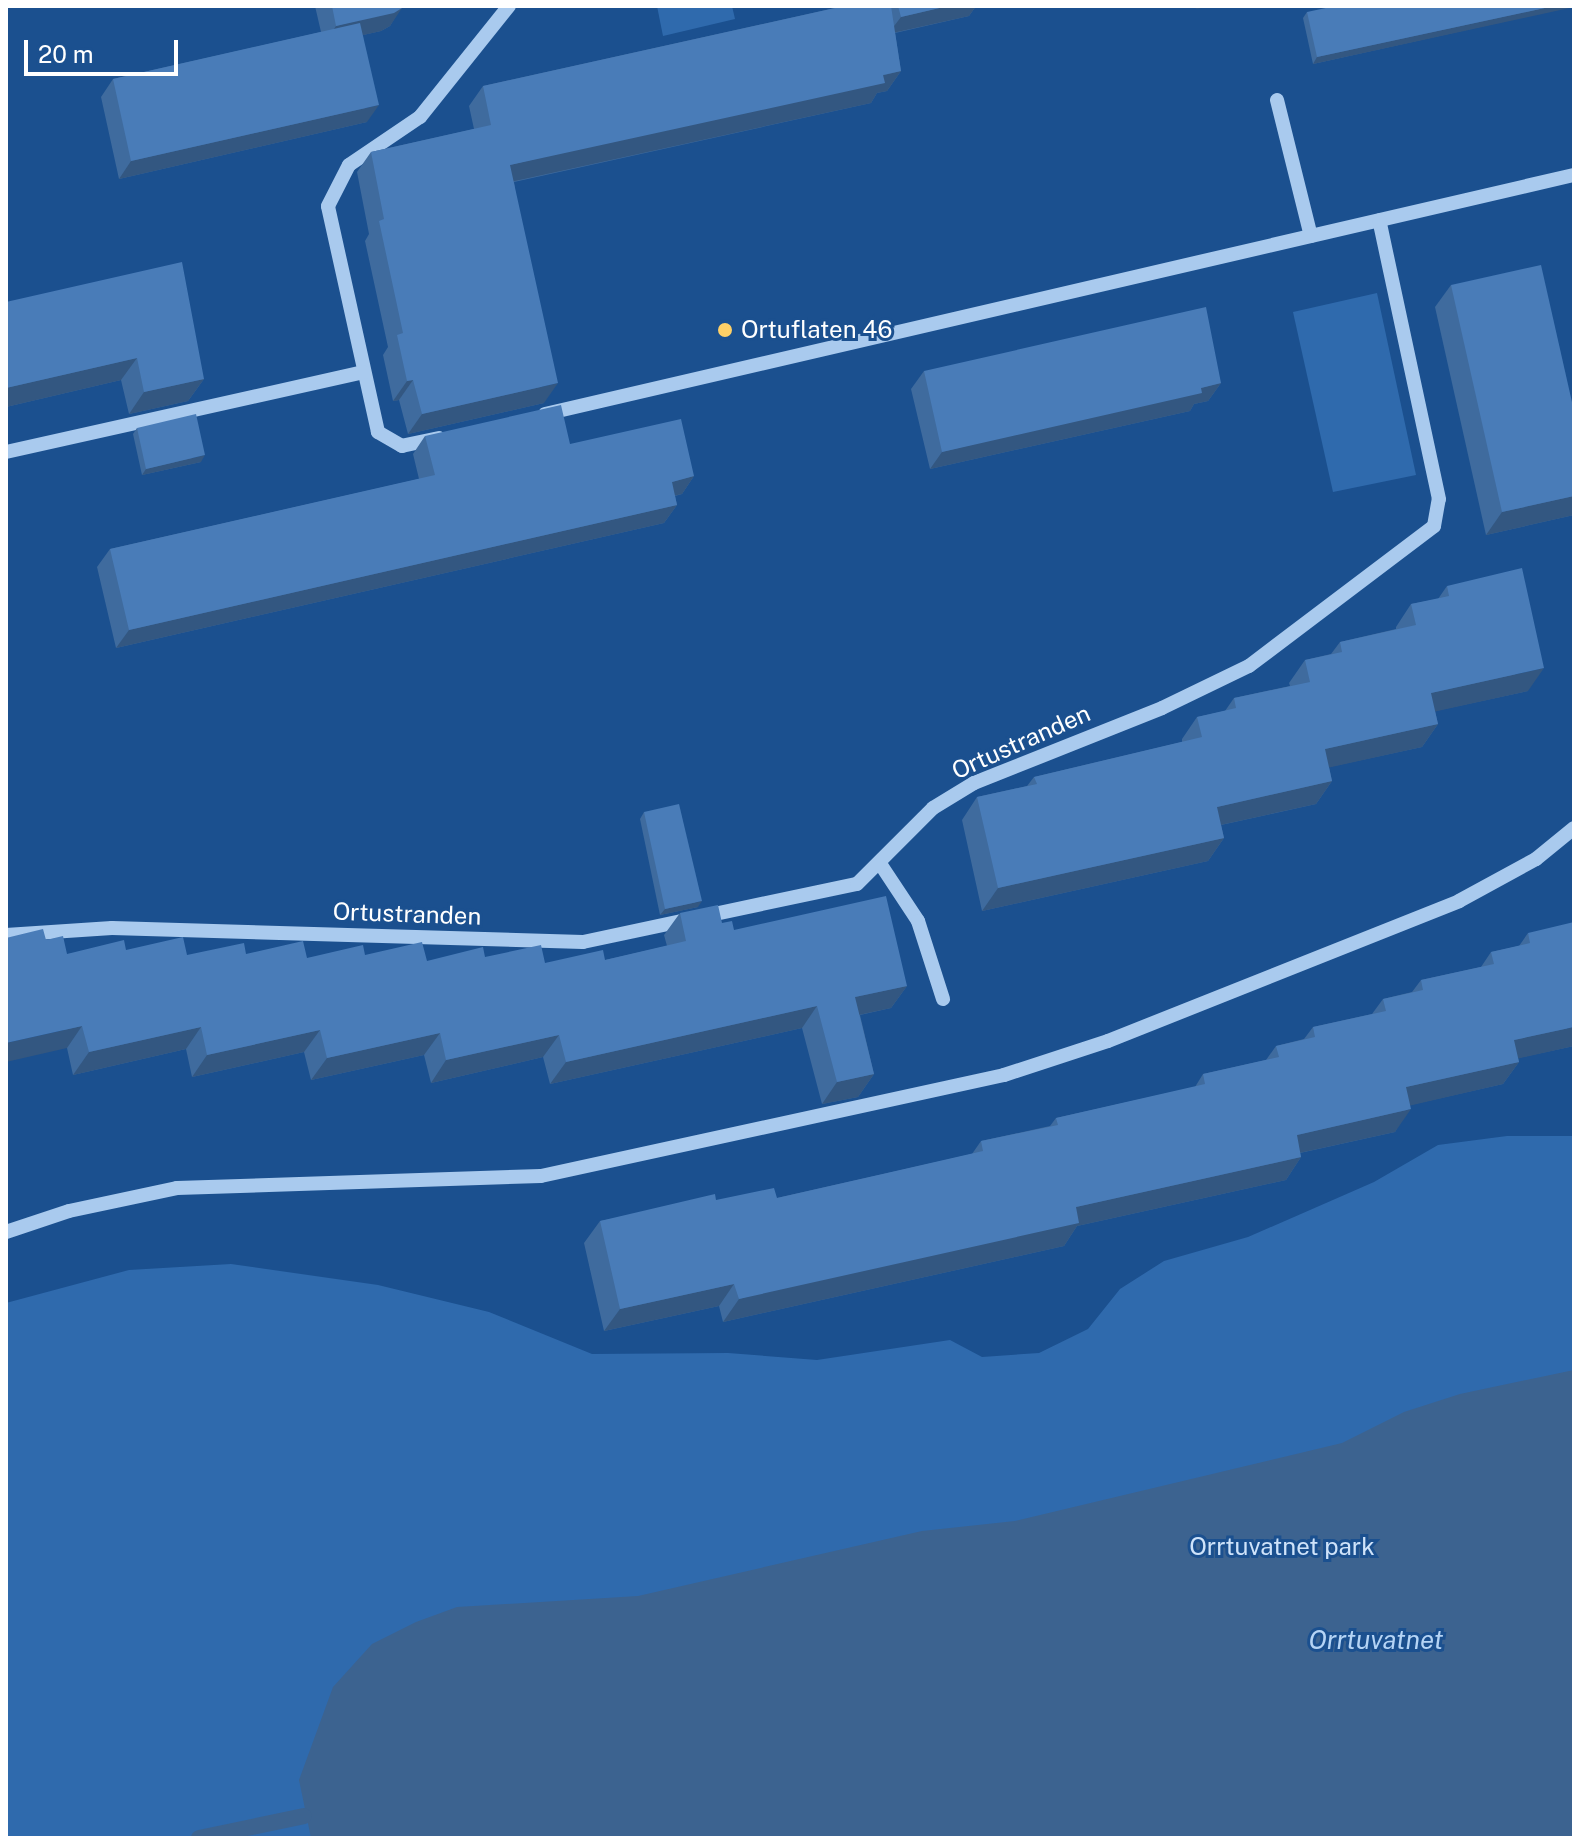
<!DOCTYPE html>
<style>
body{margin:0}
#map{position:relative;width:1580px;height:1844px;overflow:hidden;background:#1b508f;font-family:"Public Sans",sans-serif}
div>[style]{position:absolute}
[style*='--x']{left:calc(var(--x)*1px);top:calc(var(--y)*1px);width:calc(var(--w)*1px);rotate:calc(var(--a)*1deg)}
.green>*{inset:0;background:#2f6aad}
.water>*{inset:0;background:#3c6390}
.stream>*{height:16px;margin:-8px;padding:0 8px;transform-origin:8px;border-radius:8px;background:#3c6390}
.minor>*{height:14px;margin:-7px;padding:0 7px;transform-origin:7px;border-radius:7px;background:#a9caee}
.wall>*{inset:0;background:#3f6b9e}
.shaded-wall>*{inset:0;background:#335781}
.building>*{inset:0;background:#497cb8}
.dots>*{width:22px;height:22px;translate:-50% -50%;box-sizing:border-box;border:4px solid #1b508f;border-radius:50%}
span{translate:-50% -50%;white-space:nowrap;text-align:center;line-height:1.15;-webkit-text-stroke:6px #1b508f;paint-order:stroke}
.poi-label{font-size:24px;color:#fff}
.left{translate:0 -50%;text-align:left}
.street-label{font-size:24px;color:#fff}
.park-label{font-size:24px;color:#cfe3fa}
.water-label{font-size:26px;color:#b5d4f5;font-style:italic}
.frame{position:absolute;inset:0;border:8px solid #fff;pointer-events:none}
.scale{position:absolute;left:24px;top:40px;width:154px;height:36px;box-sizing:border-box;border:4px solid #fff;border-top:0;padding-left:10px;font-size:24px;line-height:28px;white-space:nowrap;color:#fff;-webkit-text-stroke:6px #1b508f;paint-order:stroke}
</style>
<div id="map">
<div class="green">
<i style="clip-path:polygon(657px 6px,732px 6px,735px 19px,663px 36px)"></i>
<i style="clip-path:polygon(1377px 293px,1416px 475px,1333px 492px,1293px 312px)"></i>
<i style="clip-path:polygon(1507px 1136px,1574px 1136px,1574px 1838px,6px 1838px,6px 1303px,129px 1270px,231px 1264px,378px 1285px,489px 1312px,592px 1354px,728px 1353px,817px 1360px,950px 1340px,982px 1357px,1039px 1353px,1088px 1329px,1120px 1289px,1164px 1261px,1248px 1237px,1374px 1182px,1438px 1145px)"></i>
</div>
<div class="water">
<i style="clip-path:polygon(1574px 1370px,1574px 1838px,311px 1838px,299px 1780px,333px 1687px,372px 1644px,416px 1622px,457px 1607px,638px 1596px,922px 1531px,1015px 1521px,1342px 1443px,1404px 1412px,1460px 1394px)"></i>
</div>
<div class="stream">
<i style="--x:199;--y:1838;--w:107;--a:-11.8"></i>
</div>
<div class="minor">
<i style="--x:1277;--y:100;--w:140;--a:76"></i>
<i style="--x:545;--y:414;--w:1056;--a:-13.08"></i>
<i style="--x:439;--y:438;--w:38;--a:168"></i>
<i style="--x:402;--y:446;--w:28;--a:-150"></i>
<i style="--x:378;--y:432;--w:231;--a:-102.5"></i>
<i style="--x:328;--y:206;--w:46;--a:-62.9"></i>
<i style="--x:349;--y:165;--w:86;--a:-34.1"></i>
<i style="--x:420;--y:117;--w:142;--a:-51.3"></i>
<i style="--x:6;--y:452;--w:366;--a:-12.6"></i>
<i style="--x:881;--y:865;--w:67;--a:56.5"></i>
<i style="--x:918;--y:921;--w:82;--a:72.2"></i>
<i style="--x:6;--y:935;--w:106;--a:-3.8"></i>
<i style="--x:112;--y:928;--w:471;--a:1.7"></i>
<i style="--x:583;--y:942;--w:280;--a:-12"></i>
<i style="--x:857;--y:884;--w:107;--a:-45"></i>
<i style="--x:933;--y:808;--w:48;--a:-31.4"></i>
<i style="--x:974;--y:783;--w:202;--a:-21.7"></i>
<i style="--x:1162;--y:708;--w:97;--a:-25.8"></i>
<i style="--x:1249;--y:666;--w:232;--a:-37.1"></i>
<i style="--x:1434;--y:526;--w:27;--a:-80"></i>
<i style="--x:1439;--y:499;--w:285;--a:-102.1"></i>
<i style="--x:6;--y:1232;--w:66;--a:-18.4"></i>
<i style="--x:69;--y:1211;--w:110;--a:-12"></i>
<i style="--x:177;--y:1188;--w:364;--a:-1.9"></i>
<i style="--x:541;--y:1176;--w:474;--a:-12.3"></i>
<i style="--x:1004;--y:1075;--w:109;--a:-18.1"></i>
<i style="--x:1108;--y:1041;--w:378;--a:-21.7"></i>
<i style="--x:1459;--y:901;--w:88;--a:-28.6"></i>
<i style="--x:1536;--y:859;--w:49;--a:-39.2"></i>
</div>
<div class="wall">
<i style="clip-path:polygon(315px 6px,402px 6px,390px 26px,381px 31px,363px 35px,367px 122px,119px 179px,101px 97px,113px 79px,321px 32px)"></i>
<i style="clip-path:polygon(844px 6px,976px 6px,969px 16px,895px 33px,901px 71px,887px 91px,877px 93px,871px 103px,514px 182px,544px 403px,408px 434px,399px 400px,393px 401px,383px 355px,388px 347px,365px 241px,369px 234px,357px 172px,371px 152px,474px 129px,469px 106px,483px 86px)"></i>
<i style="clip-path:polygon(1574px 6px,1313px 64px,1303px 18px,1307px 12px)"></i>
<i style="clip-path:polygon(1451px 285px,1574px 411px,1574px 515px,1486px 535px,1435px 307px)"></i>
<i style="clip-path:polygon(6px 302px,204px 379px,188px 401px,129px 414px,121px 380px,6px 407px)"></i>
<i style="clip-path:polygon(924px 371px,1221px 383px,1208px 401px,1194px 404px,1190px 411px,930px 469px,911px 389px)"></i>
<i style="clip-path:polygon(137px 428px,201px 462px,142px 475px,133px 434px)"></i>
<i style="clip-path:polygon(425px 436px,570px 444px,694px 476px,682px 494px,675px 496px,677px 505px,664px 523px,116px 648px,97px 567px,110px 549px,419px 479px,413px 454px)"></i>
<i style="clip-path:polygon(1447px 586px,1528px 691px,1435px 711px,1438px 724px,1422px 747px,1329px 767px,1332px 781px,1316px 804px,1221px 825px,1224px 838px,1208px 861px,982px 911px,962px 820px,977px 797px,1027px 786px,1034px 777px,1182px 742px,1182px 739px,1197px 717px,1225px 711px,1234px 698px,1290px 686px,1289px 683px,1305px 660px,1331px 654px,1340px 642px,1396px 629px,1396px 627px,1411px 604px,1438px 599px)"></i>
<i style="clip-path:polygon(644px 812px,698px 907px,660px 915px,640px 819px)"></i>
<i style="clip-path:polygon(680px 913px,722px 923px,734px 930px,907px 986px,891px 1008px,860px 1015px,874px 1074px,858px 1097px,822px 1104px,802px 1028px,550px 1084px,543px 1057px,431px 1083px,424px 1055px,311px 1080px,304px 1052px,192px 1077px,186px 1049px,73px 1075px,67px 1048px,46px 940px,67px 954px,126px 950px,187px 955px,246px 954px,307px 958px,365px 955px,427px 961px,485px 957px,545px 963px,605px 960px,667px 946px,664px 935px)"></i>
<i style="clip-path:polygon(1528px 933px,1574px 1046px,1518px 1058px,1519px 1062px,1503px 1084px,1410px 1105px,1395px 1132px,1300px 1153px,1301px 1157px,1286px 1180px,1077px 1226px,1064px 1246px,723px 1322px,719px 1306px,604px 1331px,584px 1243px,600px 1221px,716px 1200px,777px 1198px,972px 1154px,981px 1141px,1050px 1126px,1056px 1118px,1195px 1087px,1203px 1074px,1266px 1060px,1276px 1046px,1304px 1039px,1313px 1027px,1372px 1014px,1383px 999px,1412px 992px,1421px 980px,1481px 967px,1491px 952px,1519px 946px)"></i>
</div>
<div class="shaded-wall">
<i style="clip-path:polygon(948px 6px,976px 6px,969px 16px,888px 34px,901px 17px)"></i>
<i style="clip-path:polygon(1198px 6px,1212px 6px,1196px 9px)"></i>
<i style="clip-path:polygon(1554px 6px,1574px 6px,1574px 7px,1313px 64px,1317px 57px)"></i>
<i style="clip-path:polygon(402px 8px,390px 26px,381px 31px,324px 44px,336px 26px)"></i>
<i style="clip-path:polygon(901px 71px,887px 91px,877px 93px,871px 103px,496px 185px,510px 165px)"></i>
<i style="clip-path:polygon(379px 105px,367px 122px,119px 179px,131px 161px)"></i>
<i style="clip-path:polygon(137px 358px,121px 380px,6px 407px,6px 388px)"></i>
<i style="clip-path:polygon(204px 379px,188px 401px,129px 414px,144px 392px)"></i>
<i style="clip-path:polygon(413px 380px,399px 400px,393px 401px,407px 381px)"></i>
<i style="clip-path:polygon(558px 383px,544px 403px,408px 434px,422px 414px)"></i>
<i style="clip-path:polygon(1221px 383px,1208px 401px,1194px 404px,1190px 411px,930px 469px,942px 452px)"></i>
<i style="clip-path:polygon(205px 455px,201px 462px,142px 475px,146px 469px)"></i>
<i style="clip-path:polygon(694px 476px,682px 494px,659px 499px,672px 482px)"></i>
<i style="clip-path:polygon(1574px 496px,1574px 515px,1486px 535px,1502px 512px)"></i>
<i style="clip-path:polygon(677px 505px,664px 523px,116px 648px,129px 630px)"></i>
<i style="clip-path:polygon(1544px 668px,1528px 691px,1415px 716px,1431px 693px)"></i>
<i style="clip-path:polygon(1438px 724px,1422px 747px,1309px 772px,1325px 749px)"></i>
<i style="clip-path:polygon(1332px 781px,1316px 804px,1202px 829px,1217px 807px)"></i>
<i style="clip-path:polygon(1224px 838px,1208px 861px,982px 911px,998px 888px)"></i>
<i style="clip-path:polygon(702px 901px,698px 907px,660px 915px,665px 909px)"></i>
<i style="clip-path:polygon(907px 986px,891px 1008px,840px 1019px,855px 997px)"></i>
<i style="clip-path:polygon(817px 1006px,802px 1028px,550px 1084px,566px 1062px)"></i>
<i style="clip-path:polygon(82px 1026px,67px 1048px,6px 1062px,6px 1043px)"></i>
<i style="clip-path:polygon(201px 1027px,186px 1049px,73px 1075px,89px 1052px)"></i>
<i style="clip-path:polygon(1574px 1027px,1574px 1046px,1498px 1063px,1514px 1040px)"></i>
<i style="clip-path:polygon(320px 1030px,304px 1052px,192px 1077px,207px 1055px)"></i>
<i style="clip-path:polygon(440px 1033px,424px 1055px,311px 1080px,327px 1058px)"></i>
<i style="clip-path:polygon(559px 1035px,543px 1057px,431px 1083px,446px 1060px)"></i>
<i style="clip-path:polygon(1519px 1062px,1503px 1084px,1391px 1110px,1406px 1087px)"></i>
<i style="clip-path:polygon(874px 1074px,858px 1097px,822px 1104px,837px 1082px)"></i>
<i style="clip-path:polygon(1411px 1109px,1395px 1132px,1281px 1157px,1297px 1135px)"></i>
<i style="clip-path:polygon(1301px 1157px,1286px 1180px,1077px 1226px,1064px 1246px,723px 1322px,739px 1299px,1076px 1207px)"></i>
<i style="clip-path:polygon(734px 1284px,719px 1306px,604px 1331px,620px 1309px)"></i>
</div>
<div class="building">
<i style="clip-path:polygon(332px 6px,402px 6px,402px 8px,394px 13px,336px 26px)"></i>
<i style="clip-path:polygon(844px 6px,891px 6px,901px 71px,883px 75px,885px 83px,510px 165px,558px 383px,422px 414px,413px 380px,407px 381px,397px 335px,403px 333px,379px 221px,384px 219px,371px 152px,491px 125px,483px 86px)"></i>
<i style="clip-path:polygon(898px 6px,948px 6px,901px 17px)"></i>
<i style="clip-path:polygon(1335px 6px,1554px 6px,1317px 57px,1307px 12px)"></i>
<i style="clip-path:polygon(360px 23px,379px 105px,131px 161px,113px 79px)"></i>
<i style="clip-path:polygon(182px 262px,204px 379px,144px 392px,137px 358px,6px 388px,6px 302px)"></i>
<i style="clip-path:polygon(1541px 265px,1574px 411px,1574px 496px,1502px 512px,1451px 285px)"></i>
<i style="clip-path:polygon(1206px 307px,1221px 383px,1201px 388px,1202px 393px,942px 452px,924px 371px)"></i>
<i style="clip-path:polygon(561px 405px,570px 444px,681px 419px,694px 476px,672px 482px,677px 505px,129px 630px,110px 549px,435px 475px,425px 436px)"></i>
<i style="clip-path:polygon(196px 414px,205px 455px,146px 469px,137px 428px)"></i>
<i style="clip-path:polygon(1522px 568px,1544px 668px,1431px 693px,1438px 724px,1325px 749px,1332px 781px,1217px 807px,1224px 838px,998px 888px,977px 797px,1037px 784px,1034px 777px,1202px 737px,1197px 717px,1236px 708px,1234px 698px,1310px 682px,1305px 660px,1342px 652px,1340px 642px,1416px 625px,1411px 604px,1449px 596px,1447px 586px)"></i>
<i style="clip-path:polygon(679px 804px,702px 901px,665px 909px,644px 812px)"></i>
<i style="clip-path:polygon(886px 896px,907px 986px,855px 997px,874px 1074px,837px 1082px,817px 1006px,566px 1062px,559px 1035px,446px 1060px,440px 1033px,327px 1058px,320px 1030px,207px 1055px,201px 1027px,89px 1052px,82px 1026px,6px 1043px,6px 938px,43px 929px,46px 940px,63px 936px,67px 954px,124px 940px,126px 950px,183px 937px,187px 955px,244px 943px,246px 954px,303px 941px,307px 958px,363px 945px,365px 955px,422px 942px,427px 961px,483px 947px,485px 957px,541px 945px,545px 963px,603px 950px,605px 960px,686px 941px,680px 913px,718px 905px,722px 923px,732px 921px,734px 930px)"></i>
<i style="clip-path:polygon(1574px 922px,1574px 1027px,1514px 1040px,1519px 1062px,1406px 1087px,1411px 1109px,1297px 1135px,1301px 1157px,1076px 1207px,1079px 1223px,739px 1299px,734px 1284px,620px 1309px,600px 1221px,715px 1194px,716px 1200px,774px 1188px,777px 1198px,887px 1173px,983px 1151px,981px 1141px,1058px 1125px,1056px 1118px,1205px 1084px,1203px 1074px,1279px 1057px,1276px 1046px,1315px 1037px,1313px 1027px,1386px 1011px,1383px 999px,1423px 990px,1421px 980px,1494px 964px,1491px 952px,1530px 943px,1528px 933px)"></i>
</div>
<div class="dots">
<i style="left:725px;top:330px;background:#fed067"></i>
</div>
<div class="poi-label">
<span class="left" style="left:741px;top:330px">Ortuflaten 46</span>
</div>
<div class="street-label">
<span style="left:1021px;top:742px;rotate:-24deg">Ortustranden</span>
<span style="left:407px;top:914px;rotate:2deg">Ortustranden</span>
</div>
<div class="park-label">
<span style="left:1282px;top:1547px">Orrtuvatnet park</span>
</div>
<div class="water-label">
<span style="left:1376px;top:1640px">Orrtuvatnet</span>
</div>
<div class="frame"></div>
<div class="scale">20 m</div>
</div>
